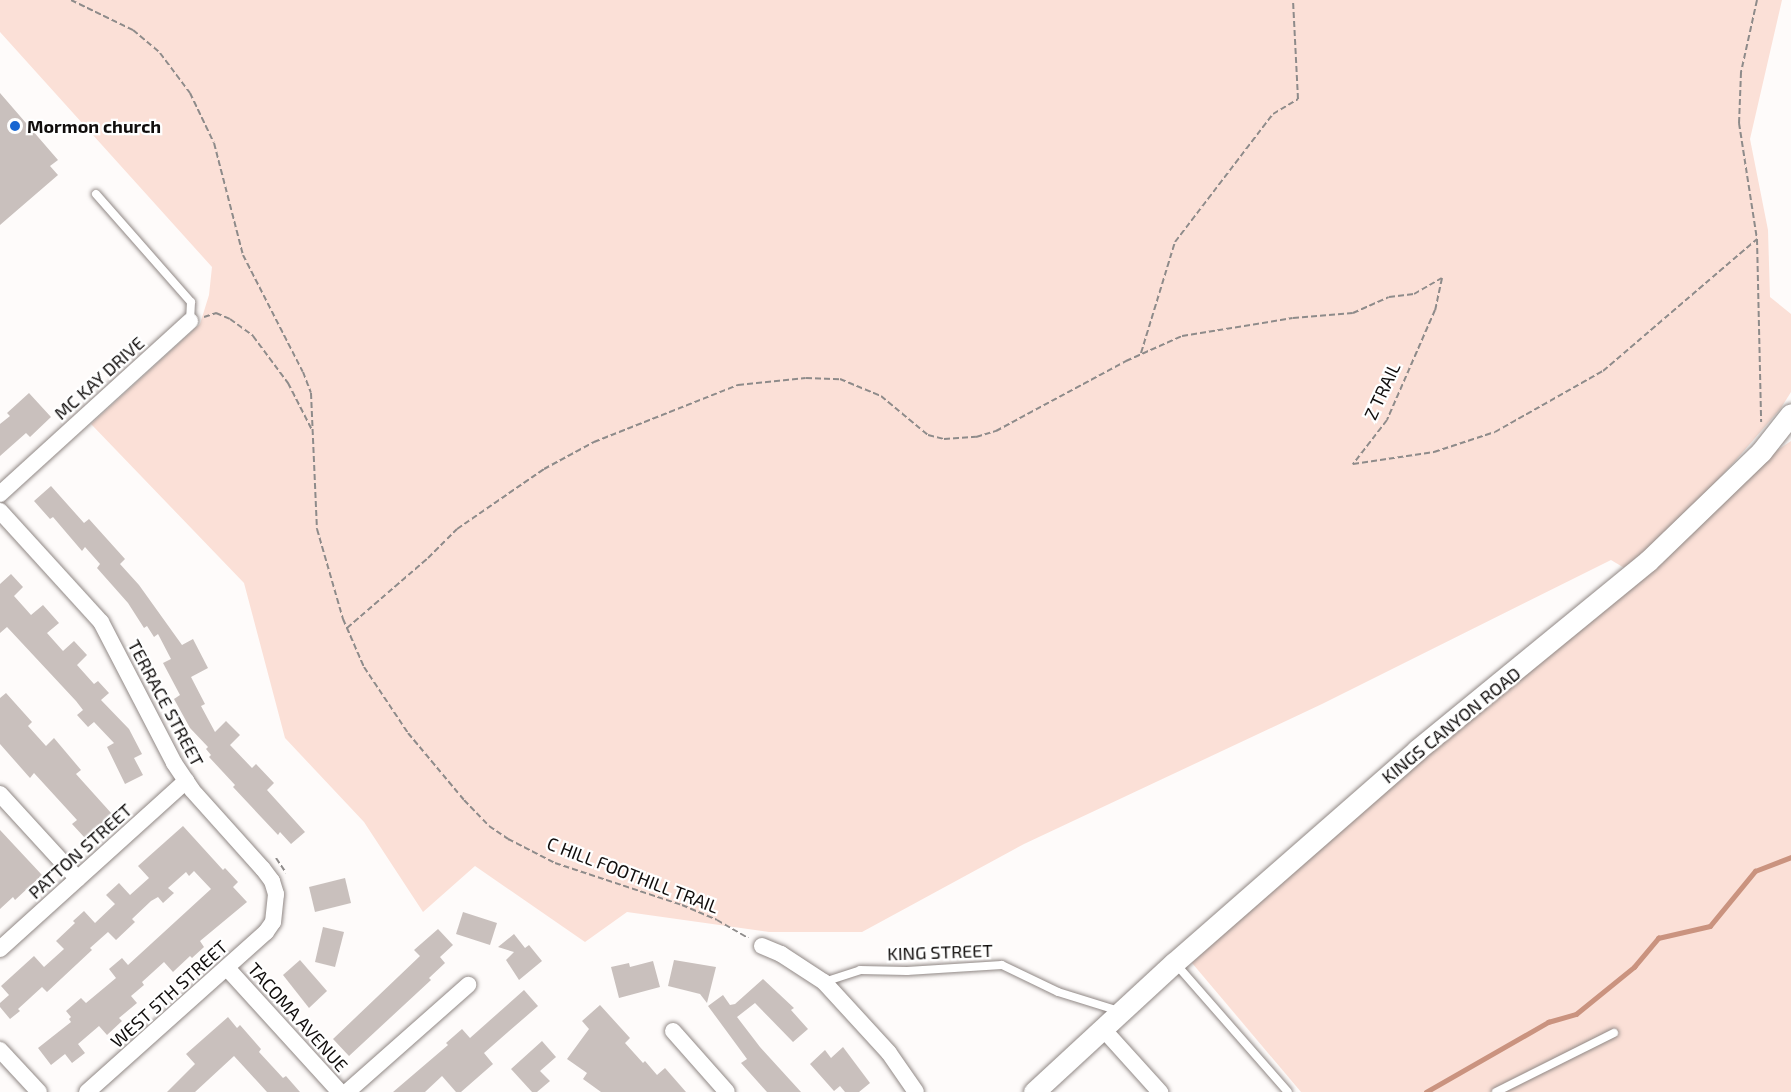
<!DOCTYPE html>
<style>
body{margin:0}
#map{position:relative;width:1791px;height:1092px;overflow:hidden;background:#fefbfa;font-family:"Exo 2",sans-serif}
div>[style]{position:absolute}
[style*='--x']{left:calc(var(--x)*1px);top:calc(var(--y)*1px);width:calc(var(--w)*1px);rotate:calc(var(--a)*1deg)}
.green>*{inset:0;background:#fbe0d7}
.stream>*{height:4.5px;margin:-2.25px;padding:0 2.25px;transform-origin:2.25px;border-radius:2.25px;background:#ca937f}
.building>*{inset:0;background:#c9c0bd}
.path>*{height:2px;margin-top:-1px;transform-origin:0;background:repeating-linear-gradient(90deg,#8e8b8a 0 6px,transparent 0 9px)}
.roads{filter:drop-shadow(0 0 2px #908885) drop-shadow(0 0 2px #908885)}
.service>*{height:8px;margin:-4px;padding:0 4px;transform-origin:4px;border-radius:4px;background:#fff}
.minor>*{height:16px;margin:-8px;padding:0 8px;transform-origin:8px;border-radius:8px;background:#fff}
.tertiary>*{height:21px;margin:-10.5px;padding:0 10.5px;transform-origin:10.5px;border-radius:10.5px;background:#fff}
.dots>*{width:16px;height:16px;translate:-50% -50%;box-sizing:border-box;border:3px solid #fff;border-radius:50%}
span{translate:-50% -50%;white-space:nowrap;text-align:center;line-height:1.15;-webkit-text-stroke:4.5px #fff;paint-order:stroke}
.poi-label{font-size:18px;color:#100d0c;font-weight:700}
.left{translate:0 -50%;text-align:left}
.street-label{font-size:18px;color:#100d0c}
</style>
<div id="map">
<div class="green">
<i style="clip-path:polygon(0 0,1782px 0,1750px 139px,1768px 230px,1770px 297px,1791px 314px,1791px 392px,1781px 408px,1736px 460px,1682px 519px,1626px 569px,1611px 560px,1322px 704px,1024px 844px,862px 932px,769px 932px,627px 912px,585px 942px,475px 866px,423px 912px,364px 822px,285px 738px,244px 583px,91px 424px,200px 324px,209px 295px,212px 267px,0 32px)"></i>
<i style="clip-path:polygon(1791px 441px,1791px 1092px,1301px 1092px,1192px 963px,1320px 834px,1732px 481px)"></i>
</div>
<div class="stream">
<i style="--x:1426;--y:1092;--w:141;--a:-29.8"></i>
<i style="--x:1548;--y:1022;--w:29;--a:-16"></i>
<i style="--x:1576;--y:1014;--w:75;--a:-39"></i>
<i style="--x:1634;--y:967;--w:38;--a:-50"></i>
<i style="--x:1658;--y:938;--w:53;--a:-13"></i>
<i style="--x:1710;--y:926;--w:71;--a:-50.7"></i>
<i style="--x:1755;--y:871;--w:39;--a:-21"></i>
</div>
<div class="building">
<i style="clip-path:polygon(0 93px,58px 160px,50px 166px,58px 175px,0 225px)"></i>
<i style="clip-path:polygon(29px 393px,51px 417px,30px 437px,26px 433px,0 456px,0 424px,10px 416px,7px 413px)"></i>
<i style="clip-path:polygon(51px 486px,84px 523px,89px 519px,125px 559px,120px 564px,139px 585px,182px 645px,193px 639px,208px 668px,191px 677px,205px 704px,201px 706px,215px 732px,226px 721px,240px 735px,230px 745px,252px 768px,256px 764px,274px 783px,267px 790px,305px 832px,291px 844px,280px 832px,278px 835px,233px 787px,235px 785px,209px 757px,211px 755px,206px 749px,208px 747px,190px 728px,174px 699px,180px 695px,163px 663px,171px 659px,158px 634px,154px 637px,147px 626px,144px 628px,128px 603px,97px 568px,100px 564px,85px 547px,82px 551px,53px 517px,50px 519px,34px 501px)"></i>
<i style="clip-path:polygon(11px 574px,23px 587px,14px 596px,23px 606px,31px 615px,43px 605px,59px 623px,47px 633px,63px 651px,74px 641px,87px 655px,77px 665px,94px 684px,98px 681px,109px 693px,101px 700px,129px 729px,142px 754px,134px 758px,143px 775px,125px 784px,107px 747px,114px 743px,94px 722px,88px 727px,77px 715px,83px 710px,76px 701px,7px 627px,0 633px,0 584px)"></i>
<i style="clip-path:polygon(6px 693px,32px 722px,28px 726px,46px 746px,54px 738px,81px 770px,76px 774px,112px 814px,85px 838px,72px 824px,77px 820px,34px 773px,30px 778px,0 744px,0 698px)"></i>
<i style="clip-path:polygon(183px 826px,223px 870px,225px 868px,238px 882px,233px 887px,247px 902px,200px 941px,204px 947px,192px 958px,190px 956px,173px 972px,164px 962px,142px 982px,144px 985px,131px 996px,137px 1003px,119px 1018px,122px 1021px,107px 1035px,99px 1026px,78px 1044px,85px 1053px,72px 1063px,65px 1054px,51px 1065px,38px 1048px,71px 1022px,69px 1019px,71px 1017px,66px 1011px,81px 998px,86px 1003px,116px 978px,109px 969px,122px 958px,128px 965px,211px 889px,194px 871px,189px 876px,186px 872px,168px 888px,174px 893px,163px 903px,158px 897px,151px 901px,132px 919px,135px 922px,116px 940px,108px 932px,90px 948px,92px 950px,47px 992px,42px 987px,18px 1009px,20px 1011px,10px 1019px,0 1007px,0 1003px,9px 995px,1px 986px,34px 956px,44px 967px,64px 949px,56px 941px,75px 923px,73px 921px,84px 911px,95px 923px,115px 904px,106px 895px,119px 883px,130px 895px,149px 878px,138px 866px)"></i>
<i style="clip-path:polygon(0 830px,42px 875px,15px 900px,13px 897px,0 909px)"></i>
<i style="clip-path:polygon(345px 878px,351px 903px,315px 912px,309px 887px)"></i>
<i style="clip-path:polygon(463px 912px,497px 923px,490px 945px,456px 934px)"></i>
<i style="clip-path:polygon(323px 927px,344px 932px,335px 967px,315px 962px)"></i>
<i style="clip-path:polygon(438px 929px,453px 945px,440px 957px,445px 963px,429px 978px,431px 980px,349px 1056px,333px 1039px,420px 956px,414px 950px)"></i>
<i style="clip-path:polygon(514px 934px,525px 948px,529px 945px,542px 961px,519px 980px,506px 960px,514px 952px,498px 947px)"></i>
<i style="clip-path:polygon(300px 960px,327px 991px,309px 1008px,283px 975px)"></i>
<i style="clip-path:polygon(674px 960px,716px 967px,707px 1003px,700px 994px,668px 986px)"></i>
<i style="clip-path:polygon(653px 961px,660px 987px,619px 998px,611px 967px,629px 963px,630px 967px)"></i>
<i style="clip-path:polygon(763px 979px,794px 1008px,791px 1010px,808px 1029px,793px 1042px,755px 1003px,737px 1017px,760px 1047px,801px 1092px,767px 1092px,741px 1063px,747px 1059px,708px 1006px,723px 995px,730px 1005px,735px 1004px)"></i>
<i style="clip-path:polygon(524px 990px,538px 1006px,484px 1053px,493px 1064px,461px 1092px,456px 1092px,442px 1076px,425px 1092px,393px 1092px,448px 1045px,446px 1043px,462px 1029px,470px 1038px)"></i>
<i style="clip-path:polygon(600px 1005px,630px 1038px,625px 1043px,643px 1063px,645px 1061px,657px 1075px,665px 1068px,686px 1092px,601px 1092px,583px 1079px,587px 1073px,567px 1059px,589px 1029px,582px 1021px)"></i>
<i style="clip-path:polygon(228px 1017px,237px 1028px,240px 1025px,261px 1049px,259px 1052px,283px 1078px,286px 1076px,300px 1092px,267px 1092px,234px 1056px,195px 1092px,167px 1092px,195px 1064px,186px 1054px)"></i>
<i style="clip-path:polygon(542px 1041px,556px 1057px,540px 1071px,550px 1081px,537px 1092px,532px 1092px,511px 1069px)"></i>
<i style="clip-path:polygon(843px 1047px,870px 1083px,859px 1092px,845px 1092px,840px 1086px,834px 1091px,810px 1064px,825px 1050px,831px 1058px)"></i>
</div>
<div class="path">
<i style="--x:71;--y:0;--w:69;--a:25.8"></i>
<i style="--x:133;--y:30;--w:35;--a:40"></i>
<i style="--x:160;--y:53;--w:50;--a:53.1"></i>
<i style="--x:190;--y:93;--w:55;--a:64.4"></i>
<i style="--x:214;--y:143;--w:116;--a:75.5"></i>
<i style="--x:243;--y:255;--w:131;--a:62.9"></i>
<i style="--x:303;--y:372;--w:22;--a:69"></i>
<i style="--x:311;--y:393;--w:136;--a:87.5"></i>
<i style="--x:317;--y:529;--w:94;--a:73.9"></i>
<i style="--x:343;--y:619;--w:52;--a:66.4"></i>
<i style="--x:364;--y:667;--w:79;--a:56.3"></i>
<i style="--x:408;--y:733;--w:87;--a:50.1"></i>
<i style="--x:464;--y:800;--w:36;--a:46"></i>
<i style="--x:489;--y:826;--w:23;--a:34"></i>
<i style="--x:508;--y:839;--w:53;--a:27.1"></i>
<i style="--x:555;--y:863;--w:134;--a:18.3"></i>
<i style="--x:682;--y:905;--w:38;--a:23"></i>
<i style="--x:717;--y:920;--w:36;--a:30"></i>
<i style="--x:1757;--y:0;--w:74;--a:102.5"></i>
<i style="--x:1741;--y:72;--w:51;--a:92.2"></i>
<i style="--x:1739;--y:123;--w:117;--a:81.2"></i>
<i style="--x:1757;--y:239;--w:183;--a:88.7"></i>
<i style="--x:204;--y:317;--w:13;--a:-18"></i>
<i style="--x:216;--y:313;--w:15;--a:23"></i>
<i style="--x:230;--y:319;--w:29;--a:36"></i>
<i style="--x:253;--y:336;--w:59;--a:53.3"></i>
<i style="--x:288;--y:383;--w:53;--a:62.9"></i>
<i style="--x:1141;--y:353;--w:116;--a:-73"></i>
<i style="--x:1175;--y:242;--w:161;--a:-52.6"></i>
<i style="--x:1273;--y:114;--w:29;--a:-31"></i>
<i style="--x:1298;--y:99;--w:99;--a:-92.9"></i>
<i style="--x:347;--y:628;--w:107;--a:-40.8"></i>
<i style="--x:428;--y:558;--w:41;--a:-45"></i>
<i style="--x:457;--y:529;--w:106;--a:-34.6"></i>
<i style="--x:544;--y:469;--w:57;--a:-28.4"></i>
<i style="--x:594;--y:442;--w:155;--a:-21.6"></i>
<i style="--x:738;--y:385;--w:68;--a:-5.9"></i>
<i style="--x:806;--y:378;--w:34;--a:2"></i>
<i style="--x:840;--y:379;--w:44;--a:22.5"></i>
<i style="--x:881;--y:396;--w:61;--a:39.7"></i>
<i style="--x:928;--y:435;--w:16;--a:14"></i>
<i style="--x:944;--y:439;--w:32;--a:-4"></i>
<i style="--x:976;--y:437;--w:21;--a:-17"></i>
<i style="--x:996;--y:431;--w:148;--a:-28.3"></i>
<i style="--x:1126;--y:361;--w:61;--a:-24.1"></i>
<i style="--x:1182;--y:336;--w:112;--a:-9.2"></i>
<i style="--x:1293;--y:318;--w:60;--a:-4.8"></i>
<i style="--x:1353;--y:313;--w:39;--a:-24"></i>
<i style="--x:1389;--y:297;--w:25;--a:-7"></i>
<i style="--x:1414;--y:294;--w:32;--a:-30"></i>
<i style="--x:1442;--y:278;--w:33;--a:102"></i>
<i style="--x:1435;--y:310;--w:120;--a:113.6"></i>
<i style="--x:1387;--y:420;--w:56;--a:127.7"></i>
<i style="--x:1353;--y:464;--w:82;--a:-8.4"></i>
<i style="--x:1434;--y:452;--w:64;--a:-18.2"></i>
<i style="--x:1495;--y:432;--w:124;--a:-29.5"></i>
<i style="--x:1603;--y:371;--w:203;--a:-40.6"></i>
<i style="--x:276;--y:858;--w:18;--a:56"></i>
</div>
<div class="roads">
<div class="service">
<i style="--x:96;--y:194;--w:144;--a:48.7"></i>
<i style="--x:191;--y:302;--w:19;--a:93"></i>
<i style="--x:1175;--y:963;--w:171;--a:48.8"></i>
<i style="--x:824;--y:982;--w:38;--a:-18"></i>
<i style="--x:860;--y:970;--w:47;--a:1.2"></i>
<i style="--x:907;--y:971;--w:95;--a:-3.6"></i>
<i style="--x:1002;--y:965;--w:62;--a:25.7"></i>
<i style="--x:1058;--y:992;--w:64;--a:17.3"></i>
<i style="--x:1496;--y:1092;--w:132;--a:-26.6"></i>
</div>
<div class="minor">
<i style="--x:0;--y:494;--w:257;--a:-42.3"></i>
<i style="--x:0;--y:511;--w:150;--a:47.7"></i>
<i style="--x:101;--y:622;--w:159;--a:62.6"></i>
<i style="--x:174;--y:763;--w:32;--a:56"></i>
<i style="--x:192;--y:790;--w:106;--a:48.1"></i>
<i style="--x:263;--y:869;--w:15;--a:53"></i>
<i style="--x:272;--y:881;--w:14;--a:73"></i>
<i style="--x:276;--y:894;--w:28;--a:96"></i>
<i style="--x:273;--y:922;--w:12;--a:125"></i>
<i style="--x:266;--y:932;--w:240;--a:138.2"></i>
<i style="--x:0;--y:794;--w:115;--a:47.5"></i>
<i style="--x:762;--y:946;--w:21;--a:23"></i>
<i style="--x:781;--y:954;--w:51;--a:33.1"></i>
<i style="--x:824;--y:982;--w:96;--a:47.5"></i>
<i style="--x:889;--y:1053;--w:47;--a:55.3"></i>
<i style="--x:0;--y:949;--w:251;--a:-42.1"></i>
<i style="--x:227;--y:968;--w:168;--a:47.7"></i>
<i style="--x:1104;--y:1030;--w:84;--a:47.9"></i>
<i style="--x:673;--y:1031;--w:81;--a:48.5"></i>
<i style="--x:0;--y:1050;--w:57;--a:47.1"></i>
<i style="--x:347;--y:1092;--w:162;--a:-41.5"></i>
</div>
<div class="tertiary">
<i style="--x:1034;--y:1092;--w:190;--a:-42.7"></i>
<i style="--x:1174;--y:963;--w:323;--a:-41.2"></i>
<i style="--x:1417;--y:750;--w:298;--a:-39.3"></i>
<i style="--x:1648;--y:561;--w:157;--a:-44"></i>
<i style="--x:1761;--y:452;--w:48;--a:-51.7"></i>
</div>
</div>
<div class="dots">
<i style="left:15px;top:126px;background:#1866d1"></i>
</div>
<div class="poi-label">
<span class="left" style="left:27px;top:126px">Mormon church</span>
</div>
<div class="street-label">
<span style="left:99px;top:378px;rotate:-42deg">MC KAY DRIVE</span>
<span style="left:1382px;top:391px;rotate:-65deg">Z TRAIL</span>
<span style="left:166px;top:703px;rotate:62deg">TERRACE STREET</span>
<span style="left:1451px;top:725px;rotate:-39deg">KINGS CANYON ROAD</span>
<span style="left:80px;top:851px;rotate:-42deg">PATTON STREET</span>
<span style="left:633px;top:875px;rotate:21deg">C HILL FOOTHILL TRAIL</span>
<span style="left:940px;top:952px;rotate:-2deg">KING STREET</span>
<span style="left:169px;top:994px;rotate:-42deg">WEST 5TH STREET</span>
<span style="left:298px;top:1017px;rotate:48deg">TACOMA AVENUE</span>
</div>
</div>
